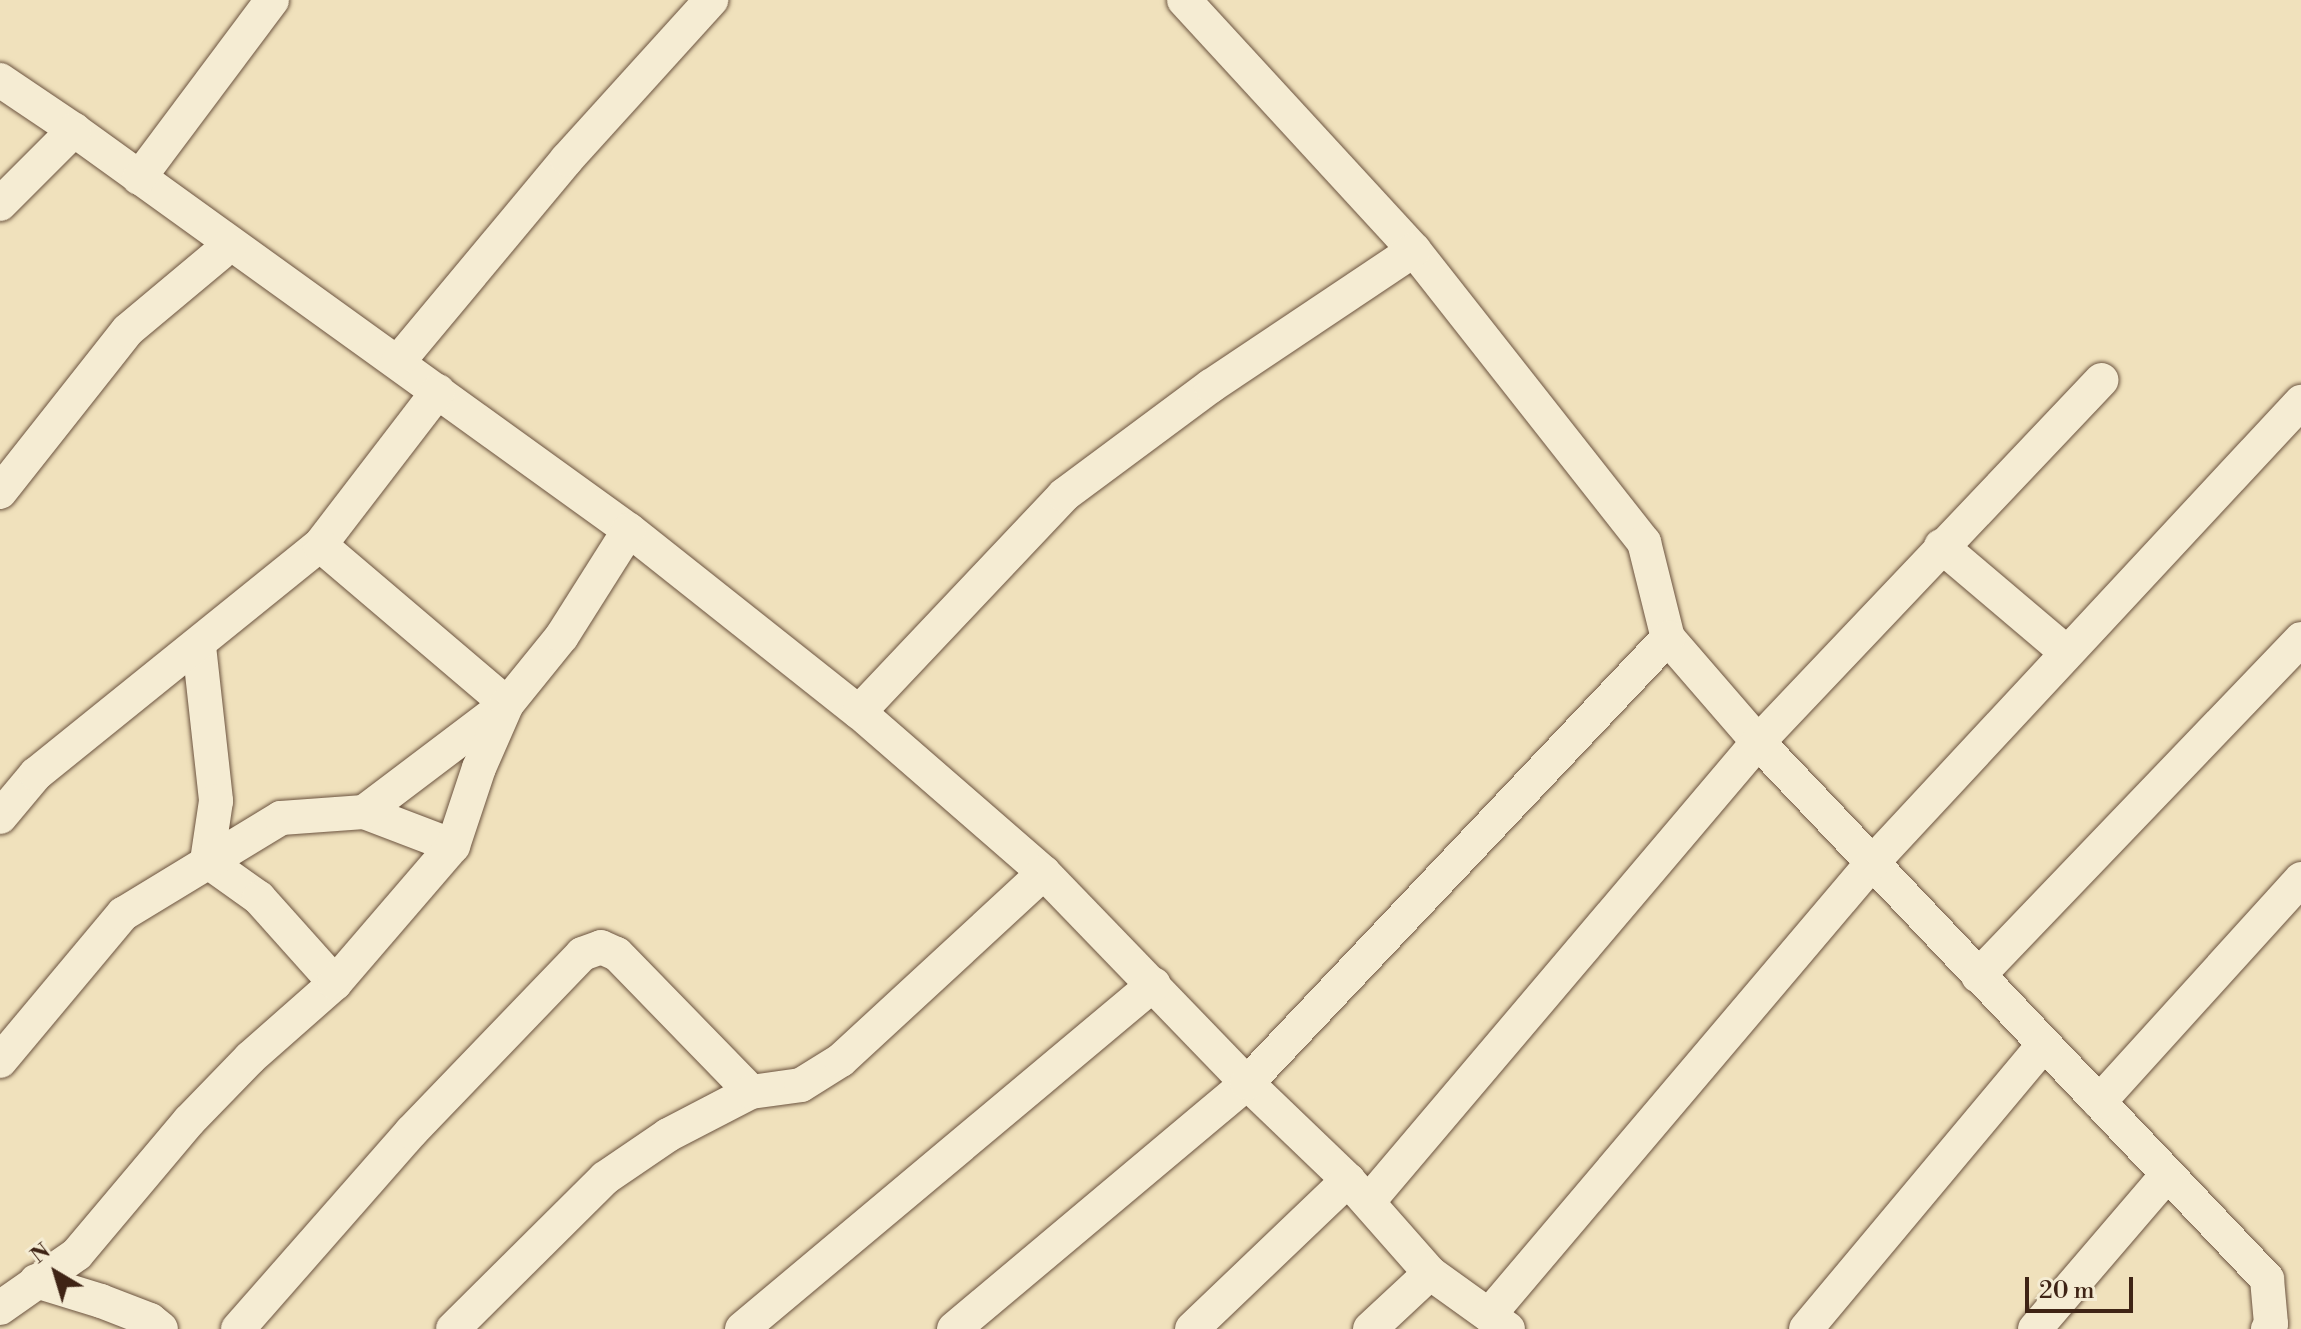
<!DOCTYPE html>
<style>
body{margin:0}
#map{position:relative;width:2301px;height:1329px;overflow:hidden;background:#f0e1bc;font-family:"Libre Bodoni",serif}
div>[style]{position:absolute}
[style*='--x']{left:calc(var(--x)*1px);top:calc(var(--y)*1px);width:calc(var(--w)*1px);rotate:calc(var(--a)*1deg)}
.roads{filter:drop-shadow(0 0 2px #6b533f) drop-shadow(0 0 2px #6b533f)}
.minor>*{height:34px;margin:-17px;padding:0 17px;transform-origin:17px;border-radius:17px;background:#f5ecd3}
span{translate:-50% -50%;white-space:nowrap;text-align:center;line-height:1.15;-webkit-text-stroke:6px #f5ecd3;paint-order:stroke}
.north{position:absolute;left:16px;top:1233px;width:80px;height:80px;-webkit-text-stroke:6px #f5ecd3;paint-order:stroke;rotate:322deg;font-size:22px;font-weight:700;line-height:32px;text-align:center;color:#3f2415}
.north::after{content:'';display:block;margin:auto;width:28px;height:36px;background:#3f2415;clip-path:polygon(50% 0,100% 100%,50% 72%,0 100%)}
.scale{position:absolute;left:2025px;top:1277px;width:108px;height:36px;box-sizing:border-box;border:4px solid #3f2415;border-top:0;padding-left:10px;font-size:24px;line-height:28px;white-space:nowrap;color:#3f2415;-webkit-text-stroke:6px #f5ecd3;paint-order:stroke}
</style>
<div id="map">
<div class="roads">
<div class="minor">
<i style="--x:1184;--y:0;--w:340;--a:47.4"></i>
<i style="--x:1414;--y:250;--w:372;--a:51.8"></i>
<i style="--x:1644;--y:542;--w:99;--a:76"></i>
<i style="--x:1668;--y:638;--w:138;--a:49.1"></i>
<i style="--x:1758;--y:742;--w:740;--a:46.53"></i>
<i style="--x:2267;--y:1279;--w:45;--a:84.9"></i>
<i style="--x:2271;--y:1324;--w:6;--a:121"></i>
<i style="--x:0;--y:80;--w:89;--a:34"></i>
<i style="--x:74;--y:130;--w:684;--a:35.78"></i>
<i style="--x:629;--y:530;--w:293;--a:38.4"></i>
<i style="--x:859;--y:712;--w:245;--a:41"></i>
<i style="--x:1044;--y:873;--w:292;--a:46"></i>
<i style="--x:1247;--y:1083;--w:140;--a:43.8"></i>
<i style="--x:1348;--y:1180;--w:124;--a:48.6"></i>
<i style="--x:1430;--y:1273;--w:96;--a:35.7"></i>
<i style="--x:139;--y:178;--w:222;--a:-53.2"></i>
<i style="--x:0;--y:204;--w:105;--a:-45"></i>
<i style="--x:398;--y:362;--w:264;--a:-50.2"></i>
<i style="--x:567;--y:159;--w:215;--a:-47.8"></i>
<i style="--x:0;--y:492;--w:206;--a:-51.7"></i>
<i style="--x:128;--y:330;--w:134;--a:-39.9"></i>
<i style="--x:1941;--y:546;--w:164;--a:40.3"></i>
<i style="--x:199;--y:646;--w:156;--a:83.7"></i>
<i style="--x:216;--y:801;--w:61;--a:98.5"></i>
<i style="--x:859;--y:712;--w:299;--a:-46.6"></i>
<i style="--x:1064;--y:495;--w:183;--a:-36.6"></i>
<i style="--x:1211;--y:386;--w:244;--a:-33.8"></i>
<i style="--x:364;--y:812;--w:95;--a:20.9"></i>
<i style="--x:0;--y:817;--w:56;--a:-50.1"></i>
<i style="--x:36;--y:774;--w:365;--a:-38.9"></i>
<i style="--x:320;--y:545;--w:194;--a:-52.5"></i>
<i style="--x:207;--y:861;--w:64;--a:35.4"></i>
<i style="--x:259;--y:898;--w:114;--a:48.2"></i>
<i style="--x:1978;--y:976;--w:467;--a:-46.2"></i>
<i style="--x:0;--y:1061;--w:192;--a:-50.1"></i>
<i style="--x:123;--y:914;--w:185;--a:-31.3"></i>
<i style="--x:281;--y:818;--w:83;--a:-4.1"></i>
<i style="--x:364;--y:812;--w:179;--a:-37.1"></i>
<i style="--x:507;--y:704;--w:245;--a:-139.6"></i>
<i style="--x:2099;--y:1102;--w:301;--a:-47.8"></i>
<i style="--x:1368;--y:1202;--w:603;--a:-49.71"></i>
<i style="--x:1758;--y:742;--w:499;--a:-46.5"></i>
<i style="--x:36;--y:1281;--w:68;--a:17.1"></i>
<i style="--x:101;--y:1301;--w:53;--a:21.2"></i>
<i style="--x:150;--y:1320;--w:14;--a:39"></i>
<i style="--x:0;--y:1308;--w:94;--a:-35"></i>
<i style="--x:77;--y:1254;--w:174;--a:-49.9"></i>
<i style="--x:189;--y:1121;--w:88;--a:-45.9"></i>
<i style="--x:250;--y:1058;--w:113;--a:-41.4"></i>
<i style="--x:335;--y:983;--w:181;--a:-49.3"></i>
<i style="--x:453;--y:846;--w:82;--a:-71.6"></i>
<i style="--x:479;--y:768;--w:70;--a:-66.4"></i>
<i style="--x:507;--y:704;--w:87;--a:-51"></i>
<i style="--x:562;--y:636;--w:125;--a:-57.7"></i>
<i style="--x:1489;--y:1315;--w:592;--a:-49.72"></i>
<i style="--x:1872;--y:863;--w:630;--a:-47.06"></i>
<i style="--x:238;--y:1329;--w:262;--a:-48.7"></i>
<i style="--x:411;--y:1132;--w:247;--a:-46.1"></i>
<i style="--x:582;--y:954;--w:20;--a:-20"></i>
<i style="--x:601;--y:947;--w:17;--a:24"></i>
<i style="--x:617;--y:954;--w:192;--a:45.8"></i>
<i style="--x:453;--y:1329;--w:214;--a:-44.8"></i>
<i style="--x:605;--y:1178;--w:76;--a:-34.3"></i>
<i style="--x:668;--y:1135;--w:93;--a:-27.4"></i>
<i style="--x:751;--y:1092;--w:50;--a:-8"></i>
<i style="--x:801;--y:1085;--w:47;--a:-32"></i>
<i style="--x:841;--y:1060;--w:276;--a:-42.7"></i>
<i style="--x:742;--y:1329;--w:537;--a:-39.94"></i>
<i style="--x:954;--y:1329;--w:383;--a:-40"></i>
<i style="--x:1247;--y:1083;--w:613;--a:-46.59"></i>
<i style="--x:1192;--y:1329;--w:216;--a:-43.7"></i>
<i style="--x:1370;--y:1329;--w:82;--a:-43"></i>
<i style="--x:1806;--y:1329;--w:371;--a:-50.1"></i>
<i style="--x:2035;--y:1329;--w:203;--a:-49.4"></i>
</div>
</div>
<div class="north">N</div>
<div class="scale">20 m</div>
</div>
